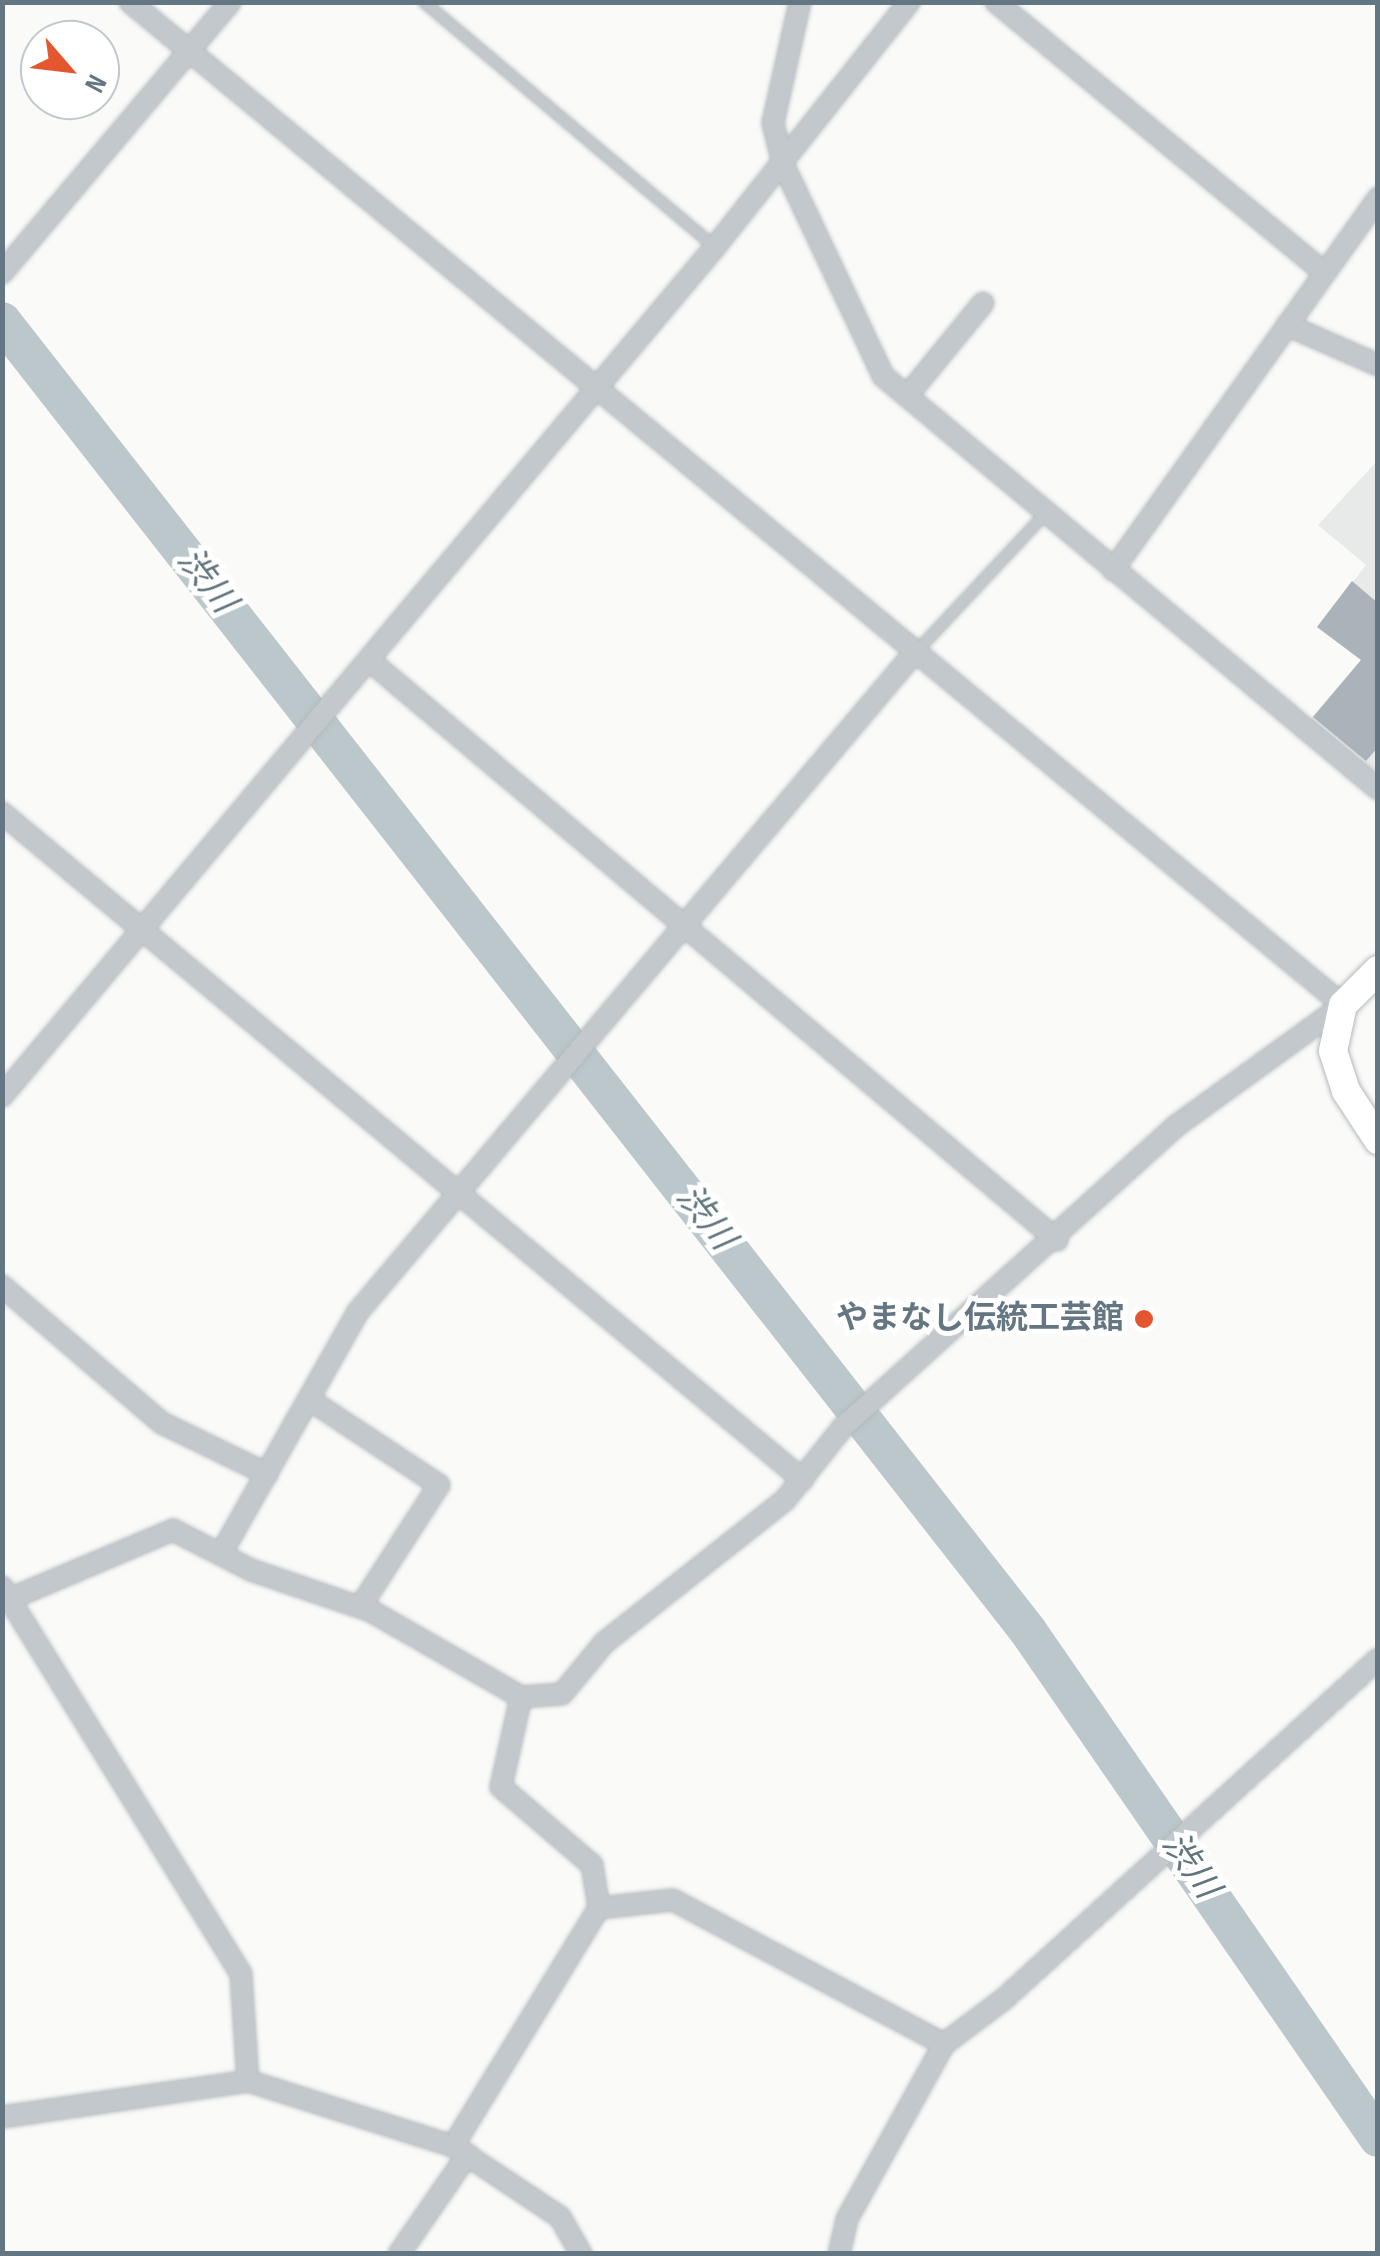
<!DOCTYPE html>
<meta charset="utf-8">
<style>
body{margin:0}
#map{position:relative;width:1380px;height:2256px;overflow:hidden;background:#fafaf8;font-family:"Sofia Sans Condensed","Noto Sans JP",sans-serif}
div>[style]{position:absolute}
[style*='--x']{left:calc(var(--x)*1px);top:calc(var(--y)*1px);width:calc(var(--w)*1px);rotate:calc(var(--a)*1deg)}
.built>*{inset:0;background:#e8e9e9}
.river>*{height:38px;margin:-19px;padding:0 19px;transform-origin:19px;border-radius:19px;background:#bbc7cb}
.building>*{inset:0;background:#aab3b9}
.roads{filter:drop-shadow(0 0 2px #b3babf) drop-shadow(0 0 2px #b3babf)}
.lane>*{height:10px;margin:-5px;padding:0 5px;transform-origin:5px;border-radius:5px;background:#c3c8cc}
.street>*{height:20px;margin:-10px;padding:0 10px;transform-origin:10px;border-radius:10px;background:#c3c8cc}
.secondary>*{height:28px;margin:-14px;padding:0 14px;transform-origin:14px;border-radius:14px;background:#fff}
.dots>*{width:28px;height:28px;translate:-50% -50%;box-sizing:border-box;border:5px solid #fff;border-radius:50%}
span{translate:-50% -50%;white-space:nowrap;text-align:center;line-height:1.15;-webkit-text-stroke:10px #fff;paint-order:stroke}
.poi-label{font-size:32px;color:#657683;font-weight:700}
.right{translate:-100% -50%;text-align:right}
.water-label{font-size:35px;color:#60757c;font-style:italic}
.frame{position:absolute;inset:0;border:5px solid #657683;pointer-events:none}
.north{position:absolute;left:20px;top:20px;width:100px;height:100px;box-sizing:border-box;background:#fff;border:2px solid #c1c8cd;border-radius:50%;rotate:118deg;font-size:28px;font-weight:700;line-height:40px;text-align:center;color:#657683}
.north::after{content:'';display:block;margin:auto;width:35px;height:45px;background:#e4572e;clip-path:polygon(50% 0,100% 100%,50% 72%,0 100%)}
</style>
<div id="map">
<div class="built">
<i style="clip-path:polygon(1377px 461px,1377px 783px,1306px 724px,1361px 660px,1317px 627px,1366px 565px,1318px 525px)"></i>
</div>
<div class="river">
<i style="--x:2;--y:321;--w:1664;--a:51.93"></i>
<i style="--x:1028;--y:1631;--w:616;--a:55.38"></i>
</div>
<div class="building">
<i style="clip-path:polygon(1352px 581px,1378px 603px,1378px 747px,1366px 761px,1313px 717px,1361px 660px,1317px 627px)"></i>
</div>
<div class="roads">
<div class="lane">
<i style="--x:424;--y:2;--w:380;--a:40.1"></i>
<i style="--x:916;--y:652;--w:193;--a:-46.9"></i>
</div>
<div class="street">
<i style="--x:800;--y:2;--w:124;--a:102.6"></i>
<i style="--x:773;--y:123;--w:42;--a:76.3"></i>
<i style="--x:783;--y:164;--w:234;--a:64.7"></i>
<i style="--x:883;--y:376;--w:645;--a:39.84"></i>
<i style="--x:996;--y:2;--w:421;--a:39.5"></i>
<i style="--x:2;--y:273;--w:354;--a:-49.9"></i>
<i style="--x:1287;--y:325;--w:99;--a:23.7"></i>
<i style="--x:907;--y:396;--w:120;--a:-50.7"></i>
<i style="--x:1113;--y:570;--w:457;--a:-54.5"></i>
<i style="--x:369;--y:660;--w:900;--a:40.13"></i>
<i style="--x:2;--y:813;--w:1042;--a:39.78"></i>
<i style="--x:2;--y:1096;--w:1109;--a:-49.98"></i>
<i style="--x:715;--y:247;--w:313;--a:-51.6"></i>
<i style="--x:2;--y:1286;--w:211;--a:40.6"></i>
<i style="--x:162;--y:1423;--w:117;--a:25.9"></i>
<i style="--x:310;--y:1400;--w:154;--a:33.4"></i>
<i style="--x:439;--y:1485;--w:145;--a:122.9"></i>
<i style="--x:222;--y:1552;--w:274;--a:-60.5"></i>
<i style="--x:357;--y:1313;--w:865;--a:-49.83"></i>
<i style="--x:2;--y:1587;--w:455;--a:58.3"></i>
<i style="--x:241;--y:1974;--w:107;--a:86.3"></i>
<i style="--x:12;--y:1598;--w:175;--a:-22.9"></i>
<i style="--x:173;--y:1530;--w:88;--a:27.1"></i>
<i style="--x:251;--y:1570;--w:127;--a:18.9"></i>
<i style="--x:371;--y:1611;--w:173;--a:29.8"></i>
<i style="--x:521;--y:1697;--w:41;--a:-4.2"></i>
<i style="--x:562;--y:1694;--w:66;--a:-50.5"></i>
<i style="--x:604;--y:1643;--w:231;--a:-38.3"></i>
<i style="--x:785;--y:1500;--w:93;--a:-51.5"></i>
<i style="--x:843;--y:1427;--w:449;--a:-42.1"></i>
<i style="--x:1176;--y:1126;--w:206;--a:-35.9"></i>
<i style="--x:1343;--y:1005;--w:1574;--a:-140.41"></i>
<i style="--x:599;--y:1908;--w:74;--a:-6.2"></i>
<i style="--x:673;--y:1900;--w:307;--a:28"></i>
<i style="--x:2;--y:2117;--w:249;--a:-8.3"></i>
<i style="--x:248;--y:2081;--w:215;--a:17.6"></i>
<i style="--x:453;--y:2146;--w:128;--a:33.6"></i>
<i style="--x:560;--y:2217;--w:43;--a:60.4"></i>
<i style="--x:453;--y:2146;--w:279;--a:-58.5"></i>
<i style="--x:599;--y:1908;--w:44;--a:-99.2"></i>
<i style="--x:592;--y:1865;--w:120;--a:-139.4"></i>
<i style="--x:501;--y:1787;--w:92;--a:-77.5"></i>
<i style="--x:399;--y:2254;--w:121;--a:-55.4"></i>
<i style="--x:839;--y:2254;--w:36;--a:-77"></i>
<i style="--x:847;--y:2219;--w:200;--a:-61"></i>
<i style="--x:944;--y:2044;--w:75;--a:-36.9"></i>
<i style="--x:1004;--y:1999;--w:505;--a:-42.27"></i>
</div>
<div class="secondary">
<i style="--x:1378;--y:970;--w:49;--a:135"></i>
<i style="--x:1343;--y:1005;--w:47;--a:102.3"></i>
<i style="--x:1333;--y:1051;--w:42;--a:72"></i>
<i style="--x:1346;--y:1091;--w:59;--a:56.9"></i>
</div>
</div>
<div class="dots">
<i style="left:1144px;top:1319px;background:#e4572e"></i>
</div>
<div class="poi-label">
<span class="right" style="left:1124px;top:1319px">やまなし伝統工芸館</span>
</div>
<div class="water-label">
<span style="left:206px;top:581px;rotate:52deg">渋川</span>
<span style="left:705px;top:1218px;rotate:52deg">渋川</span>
<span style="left:1190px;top:1866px;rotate:55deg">渋川</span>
</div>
<div class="frame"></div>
<div class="north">N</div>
</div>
